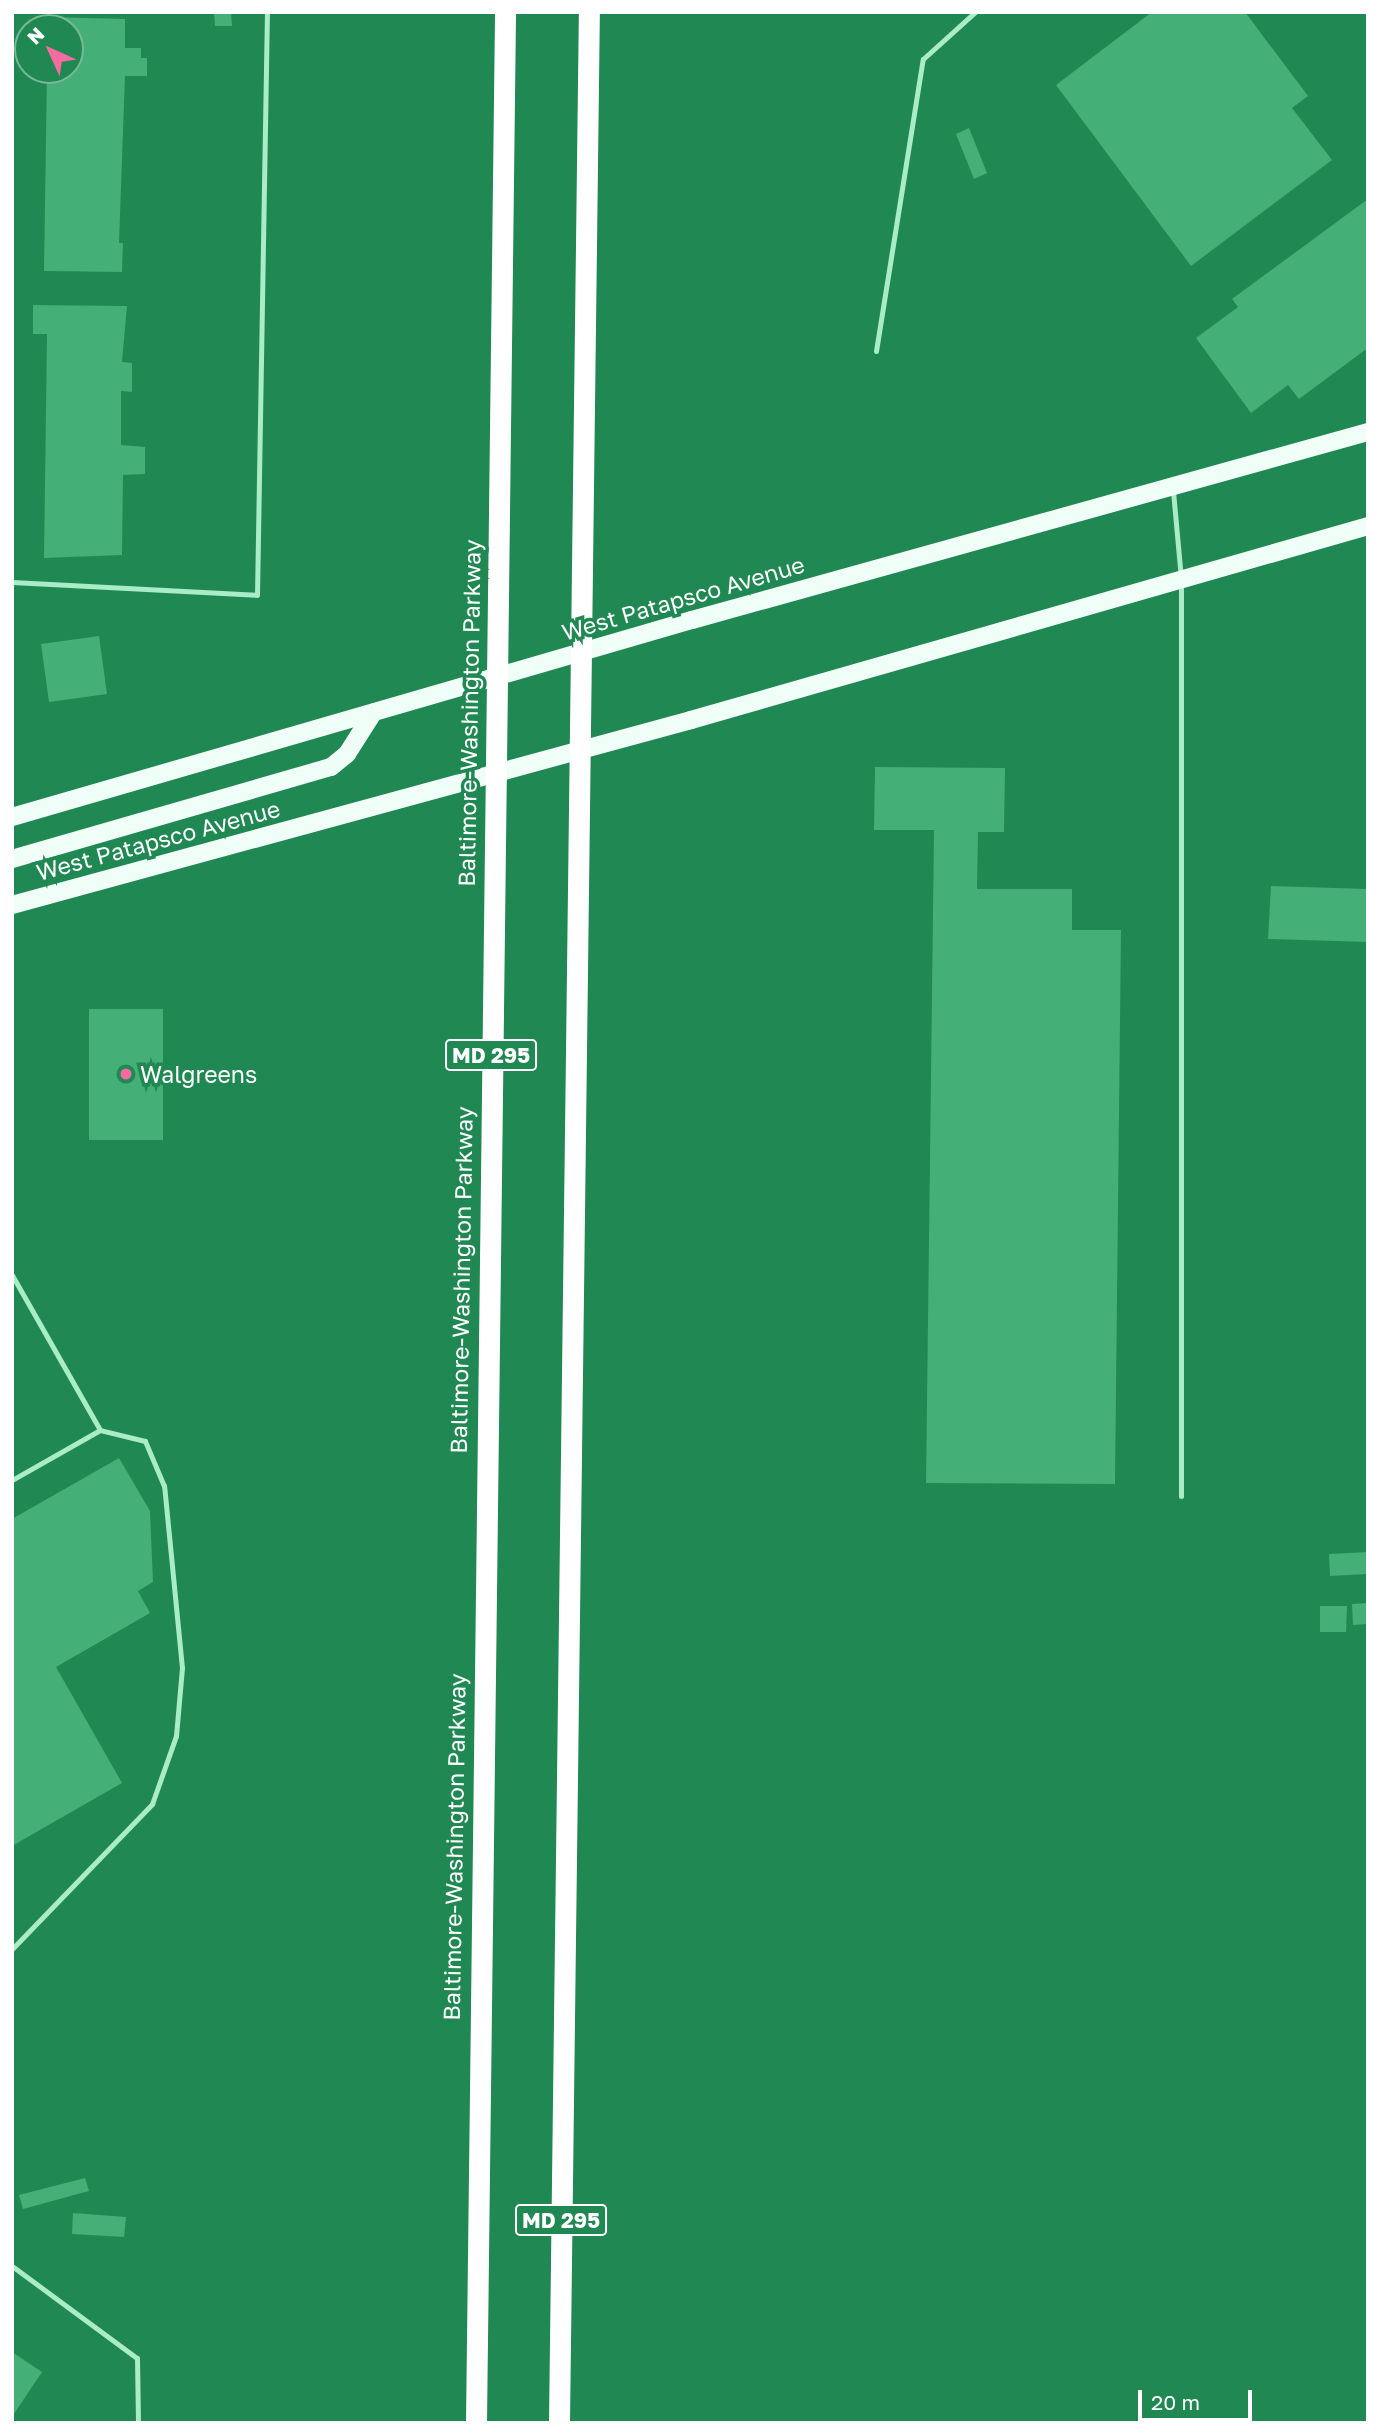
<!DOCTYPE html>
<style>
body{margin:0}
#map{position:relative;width:1380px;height:2435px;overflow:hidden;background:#208852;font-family:"Golos Text",sans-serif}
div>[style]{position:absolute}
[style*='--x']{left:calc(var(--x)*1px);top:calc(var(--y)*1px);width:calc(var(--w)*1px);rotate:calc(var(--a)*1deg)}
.building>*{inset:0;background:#44af76}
.service>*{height:5px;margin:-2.5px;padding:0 2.5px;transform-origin:2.5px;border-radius:2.5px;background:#aaebc8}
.primary>*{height:18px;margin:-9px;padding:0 9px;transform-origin:9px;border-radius:9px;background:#effef7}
.motorway>*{height:21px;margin:-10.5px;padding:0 10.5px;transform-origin:10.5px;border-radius:10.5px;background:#fff}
.dots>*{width:19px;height:19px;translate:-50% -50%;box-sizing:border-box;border:4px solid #208852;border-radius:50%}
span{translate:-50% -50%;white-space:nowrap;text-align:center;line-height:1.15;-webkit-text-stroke:7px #208852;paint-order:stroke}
.shield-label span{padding:2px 5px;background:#208852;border:2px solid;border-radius:5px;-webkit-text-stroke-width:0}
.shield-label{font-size:21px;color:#fff;font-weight:700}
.street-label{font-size:23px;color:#fff}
.poi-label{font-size:23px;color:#fff}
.left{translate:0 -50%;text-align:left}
.frame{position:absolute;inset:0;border:14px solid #fff;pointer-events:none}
.north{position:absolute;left:14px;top:14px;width:70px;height:70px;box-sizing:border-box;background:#208852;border:2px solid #79b897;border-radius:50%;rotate:315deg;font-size:19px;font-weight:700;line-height:28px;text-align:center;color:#fff}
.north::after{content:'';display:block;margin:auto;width:24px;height:32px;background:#f86ba0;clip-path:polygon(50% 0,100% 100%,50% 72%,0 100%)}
.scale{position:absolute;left:1138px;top:2390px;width:114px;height:32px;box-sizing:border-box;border:4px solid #fff;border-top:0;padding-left:9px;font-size:21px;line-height:24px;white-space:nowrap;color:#fff;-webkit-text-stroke:5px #208852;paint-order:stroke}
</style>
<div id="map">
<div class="building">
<i style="clip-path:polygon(214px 12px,231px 12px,232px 26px,215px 26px)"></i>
<i style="clip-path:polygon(1152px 12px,1245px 12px,1308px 96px,1292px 108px,1332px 160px,1191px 266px,1056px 85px)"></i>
<i style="clip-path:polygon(48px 17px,125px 19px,125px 48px,141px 48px,141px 58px,147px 58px,147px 76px,125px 76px,119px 243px,123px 243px,122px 272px,44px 271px,47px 70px,70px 70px,70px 28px,48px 28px)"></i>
<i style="clip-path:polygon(969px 128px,987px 173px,974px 179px,956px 134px)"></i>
<i style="clip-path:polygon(1368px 199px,1368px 353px,1365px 350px,1299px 399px,1288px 385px,1251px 413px,1196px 338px,1238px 307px,1232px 299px)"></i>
<i style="clip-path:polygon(33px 305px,127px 306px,122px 362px,132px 363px,132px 392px,121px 391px,121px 445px,145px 447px,145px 474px,123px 475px,122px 555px,44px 558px,47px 334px,33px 334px)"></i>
<i style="clip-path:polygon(99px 636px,107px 694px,49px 702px,41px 644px)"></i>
<i style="clip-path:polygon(875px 767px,1005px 768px,1004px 832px,978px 832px,977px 889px,1072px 889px,1072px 930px,1121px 930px,1115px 1484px,926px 1483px,934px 830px,874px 830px)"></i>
<i style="clip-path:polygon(1271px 886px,1368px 889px,1368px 942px,1268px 939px)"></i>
<i style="clip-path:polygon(89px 1009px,163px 1009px,163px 1140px,89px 1140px)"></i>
<i style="clip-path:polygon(119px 1458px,150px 1511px,153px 1582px,138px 1591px,150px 1613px,56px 1667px,122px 1783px,12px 1846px,12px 1519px)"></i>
<i style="clip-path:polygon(1368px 1552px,1368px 1574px,1330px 1576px,1329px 1554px)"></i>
<i style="clip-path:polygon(1368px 1603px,1368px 1624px,1353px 1625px,1352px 1604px)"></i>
<i style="clip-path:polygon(1320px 1606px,1347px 1606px,1346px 1632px,1320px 1632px)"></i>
<i style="clip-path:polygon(85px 2178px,89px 2191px,23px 2209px,19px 2195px)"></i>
<i style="clip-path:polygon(73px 2213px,126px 2217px,124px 2237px,72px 2234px)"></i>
<i style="clip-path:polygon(12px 2352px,42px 2372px,12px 2417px)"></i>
</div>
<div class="service">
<i style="--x:876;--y:351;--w:296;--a:-80.9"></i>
<i style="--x:923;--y:59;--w:70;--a:-42.1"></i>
<i style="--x:1173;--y:491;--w:88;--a:84.8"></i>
<i style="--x:1181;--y:579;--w:917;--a:90"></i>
<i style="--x:12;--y:582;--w:245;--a:3"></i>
<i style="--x:257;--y:595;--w:583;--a:-89.02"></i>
<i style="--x:12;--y:1275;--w:178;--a:60.4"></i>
<i style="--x:100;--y:1430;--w:101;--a:150.4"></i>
<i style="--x:12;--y:1949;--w:202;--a:-46"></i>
<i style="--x:152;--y:1804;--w:72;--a:-70.6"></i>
<i style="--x:176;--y:1736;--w:68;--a:-85"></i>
<i style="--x:182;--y:1668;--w:183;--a:-95.6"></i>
<i style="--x:164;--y:1486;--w:49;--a:-112.9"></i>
<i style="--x:145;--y:1441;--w:46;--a:-166.3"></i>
<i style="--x:12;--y:2266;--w:155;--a:36.4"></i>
<i style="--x:137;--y:2358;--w:65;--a:89.1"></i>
</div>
<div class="primary">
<i style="--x:12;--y:817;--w:708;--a:-16.16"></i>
<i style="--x:692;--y:620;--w:702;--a:-15.54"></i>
<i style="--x:12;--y:859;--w:332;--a:-16.1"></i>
<i style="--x:331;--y:767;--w:21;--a:-39"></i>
<i style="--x:347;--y:754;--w:49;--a:-57.6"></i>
<i style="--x:12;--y:905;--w:704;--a:-15.24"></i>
<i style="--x:691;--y:720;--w:704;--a:-15.99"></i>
</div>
<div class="motorway">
<i style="--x:476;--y:2423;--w:2411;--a:-89.31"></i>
<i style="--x:559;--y:2423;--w:2411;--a:-89.29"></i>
</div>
<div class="dots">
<i style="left:126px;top:1074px;background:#f86ba0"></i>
</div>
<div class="shield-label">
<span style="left:491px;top:1055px">MD 295</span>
<span style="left:561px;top:2220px">MD 295</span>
</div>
<div class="street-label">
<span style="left:683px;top:598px;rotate:-16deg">West Patapsco Avenue</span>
<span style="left:469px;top:713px;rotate:-89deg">Baltimore-Washington Parkway</span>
<span style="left:158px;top:840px;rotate:-15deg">West Patapsco Avenue</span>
<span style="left:461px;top:1280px;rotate:-89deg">Baltimore-Washington Parkway</span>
<span style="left:454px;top:1847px;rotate:-89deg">Baltimore-Washington Parkway</span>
</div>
<div class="poi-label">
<span class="left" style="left:140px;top:1074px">Walgreens</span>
</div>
<div class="frame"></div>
<div class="north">N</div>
<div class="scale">20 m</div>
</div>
